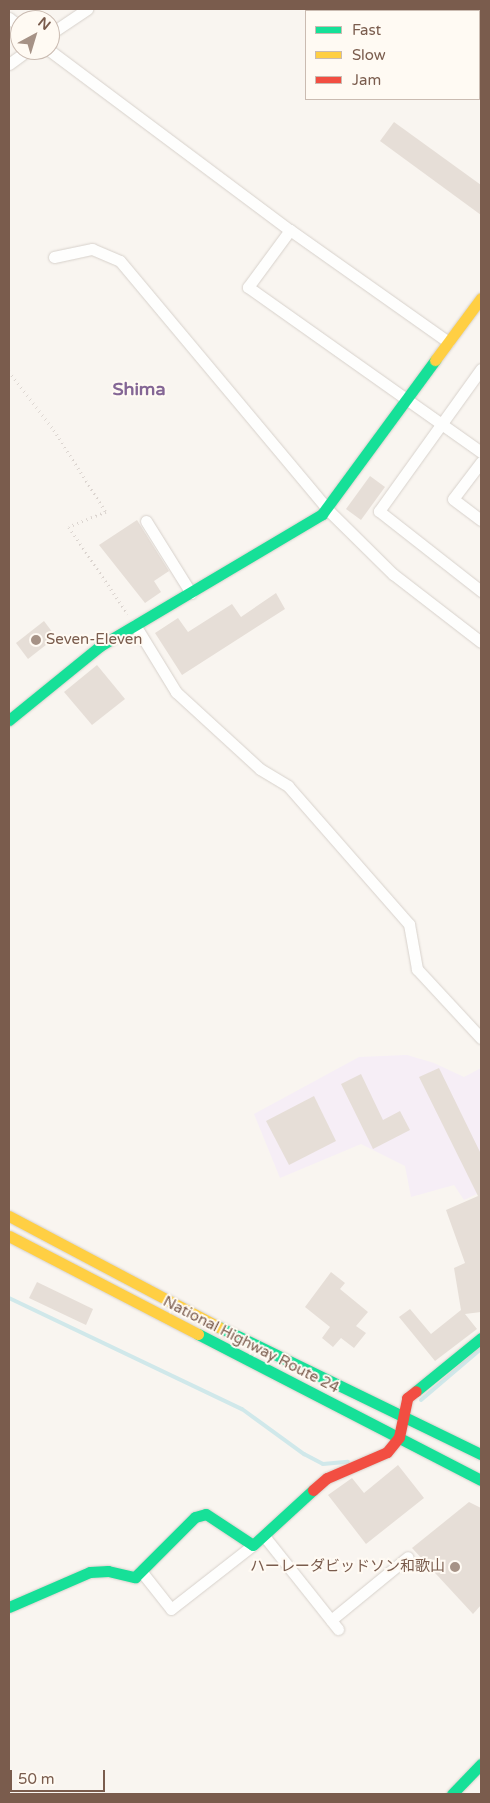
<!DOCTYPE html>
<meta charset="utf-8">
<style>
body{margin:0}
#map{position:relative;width:490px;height:1803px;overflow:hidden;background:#f9f5f0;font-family:"Varela Round","Noto Sans JP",sans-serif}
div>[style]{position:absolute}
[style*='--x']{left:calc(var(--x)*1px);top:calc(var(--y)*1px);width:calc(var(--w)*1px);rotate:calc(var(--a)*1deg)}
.education>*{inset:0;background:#f6eef6}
.stream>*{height:4px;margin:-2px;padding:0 2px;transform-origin:2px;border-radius:2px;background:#d0e8ea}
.building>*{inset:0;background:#e6ded7}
.path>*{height:2.5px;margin-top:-1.25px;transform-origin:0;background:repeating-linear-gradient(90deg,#dcd5d0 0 1px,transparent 0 5px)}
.roads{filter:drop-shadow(0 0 1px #d7d1cb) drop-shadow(0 0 1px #d7d1cb)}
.street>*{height:11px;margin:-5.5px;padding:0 5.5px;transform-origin:5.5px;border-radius:5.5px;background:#fefefd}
.fast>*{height:11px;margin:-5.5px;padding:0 5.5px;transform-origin:5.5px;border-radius:5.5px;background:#16e098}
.slow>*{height:11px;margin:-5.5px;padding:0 5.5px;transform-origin:5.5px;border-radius:5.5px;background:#ffcf43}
.jam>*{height:11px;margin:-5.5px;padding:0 5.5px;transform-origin:5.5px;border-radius:5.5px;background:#f24e42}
.dots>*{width:14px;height:14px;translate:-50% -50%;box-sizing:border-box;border:2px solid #fffaf3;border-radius:50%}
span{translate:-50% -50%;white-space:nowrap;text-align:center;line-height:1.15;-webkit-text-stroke:4px #fffaf3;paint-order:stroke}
.poi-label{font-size:15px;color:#7a5c4d}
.left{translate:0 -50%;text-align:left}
.right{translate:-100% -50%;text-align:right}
.street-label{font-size:15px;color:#7a5c4d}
.quarter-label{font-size:18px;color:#846695;font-weight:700}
.frame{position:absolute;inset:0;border:10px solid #7a5c4d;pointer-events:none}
.legend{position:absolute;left:305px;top:10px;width:175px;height:90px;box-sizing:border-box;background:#fffaf3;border:1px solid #cabbb1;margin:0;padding:6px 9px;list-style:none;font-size:15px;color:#7a5c4d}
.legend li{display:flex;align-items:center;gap:10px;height:25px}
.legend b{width:25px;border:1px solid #cabbb1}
.north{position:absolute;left:10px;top:10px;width:50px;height:50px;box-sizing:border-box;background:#fffaf3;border:1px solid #cabbb1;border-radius:50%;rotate:39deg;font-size:14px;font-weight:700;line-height:20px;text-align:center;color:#7a5c4d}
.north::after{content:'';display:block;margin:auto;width:18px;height:22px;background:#a69286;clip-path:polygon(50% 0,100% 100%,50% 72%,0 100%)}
.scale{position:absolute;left:10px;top:1770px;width:95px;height:22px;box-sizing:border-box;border:2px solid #7a5c4d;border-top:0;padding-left:6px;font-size:15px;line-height:18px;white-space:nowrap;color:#7a5c4d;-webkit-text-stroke:4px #fffaf3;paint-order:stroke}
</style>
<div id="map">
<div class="education">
<i style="clip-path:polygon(407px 1055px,434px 1063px,464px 1077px,481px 1068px,481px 1192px,464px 1200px,454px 1185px,411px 1197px,405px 1166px,361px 1144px,280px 1178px,254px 1114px,359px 1057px)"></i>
</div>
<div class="stream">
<i style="--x:9;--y:1298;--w:258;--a:25.5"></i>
<i style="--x:242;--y:1409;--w:77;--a:36"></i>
<i style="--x:304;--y:1454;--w:21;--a:28"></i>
<i style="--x:323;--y:1464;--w:25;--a:-5"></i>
<i style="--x:421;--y:1400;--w:79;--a:-40.4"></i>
</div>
<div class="building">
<i style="clip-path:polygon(394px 122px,481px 185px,481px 215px,380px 141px)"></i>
<i style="clip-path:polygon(370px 476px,385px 487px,361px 520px,346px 509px)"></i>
<i style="clip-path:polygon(137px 520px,169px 571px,154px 581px,161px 592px,145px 603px,99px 545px)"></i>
<i style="clip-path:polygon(276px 593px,285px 609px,182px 675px,155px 633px,178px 618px,188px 632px,232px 604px,241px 617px)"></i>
<i style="clip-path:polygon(44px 621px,56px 637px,28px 659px,16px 643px)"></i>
<i style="clip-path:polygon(97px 665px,125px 699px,92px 725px,64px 692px)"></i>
<i style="clip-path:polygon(439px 1068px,481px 1154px,481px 1312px,465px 1314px,477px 1329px,435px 1361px,399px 1317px,410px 1309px,431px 1334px,461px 1310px,454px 1268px,465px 1263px,446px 1210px,478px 1196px,419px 1077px)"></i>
<i style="clip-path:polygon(361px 1074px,383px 1120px,400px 1111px,410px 1130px,373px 1149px,341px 1084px)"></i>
<i style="clip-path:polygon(314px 1096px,336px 1141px,289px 1165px,266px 1121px)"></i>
<i style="clip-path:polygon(331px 1272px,345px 1283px,340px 1289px,368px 1312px,356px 1326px,366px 1333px,354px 1348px,341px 1338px,333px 1347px,322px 1338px,330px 1327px,305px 1307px)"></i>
<i style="clip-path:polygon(37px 1282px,93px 1309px,86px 1325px,29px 1298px)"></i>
<i style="clip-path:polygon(398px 1465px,424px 1498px,366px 1544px,328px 1495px,352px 1478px,364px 1493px)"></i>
<i style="clip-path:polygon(469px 1502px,481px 1508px,481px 1605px,473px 1614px,412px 1548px)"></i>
</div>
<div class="path">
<i style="--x:9;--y:371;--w:74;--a:52.7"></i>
<i style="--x:54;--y:430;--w:97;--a:57.6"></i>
<i style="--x:106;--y:512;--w:40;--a:158"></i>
<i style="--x:69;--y:527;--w:105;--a:55.9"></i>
</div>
<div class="roads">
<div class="street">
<i style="--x:9;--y:18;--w:14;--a:39"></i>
<i style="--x:50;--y:34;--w:45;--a:-34"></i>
<i style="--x:49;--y:50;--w:301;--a:36.8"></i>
<i style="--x:290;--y:230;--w:194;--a:35.3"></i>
<i style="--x:9;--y:64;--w:24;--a:-36"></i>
<i style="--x:290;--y:230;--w:71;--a:126.4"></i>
<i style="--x:248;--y:287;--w:286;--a:35.3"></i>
<i style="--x:54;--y:257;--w:39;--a:-12"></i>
<i style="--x:92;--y:249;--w:30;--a:23"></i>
<i style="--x:120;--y:261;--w:323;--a:50.1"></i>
<i style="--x:327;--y:509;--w:93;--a:44.6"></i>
<i style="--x:393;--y:574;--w:111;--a:37.7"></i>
<i style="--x:481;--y:369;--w:175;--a:125.7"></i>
<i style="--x:379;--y:511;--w:130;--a:38.1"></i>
<i style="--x:481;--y:462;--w:46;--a:127.1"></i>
<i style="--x:453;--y:499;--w:35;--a:37"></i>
<i style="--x:146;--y:521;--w:85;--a:58"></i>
<i style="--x:135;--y:625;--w:79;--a:58.5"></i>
<i style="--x:176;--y:692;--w:114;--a:42.5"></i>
<i style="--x:260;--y:769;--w:33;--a:31"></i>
<i style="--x:288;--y:786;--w:184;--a:48.8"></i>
<i style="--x:409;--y:924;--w:46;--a:79.9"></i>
<i style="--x:417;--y:969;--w:94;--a:47.2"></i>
<i style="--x:264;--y:1536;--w:119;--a:51.5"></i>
<i style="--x:141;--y:1571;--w:48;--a:51.7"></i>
<i style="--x:171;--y:1609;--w:104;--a:-38"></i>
<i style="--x:331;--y:1620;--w:99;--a:-39.3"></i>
</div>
<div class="fast">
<i style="--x:9;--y:720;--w:117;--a:-39.1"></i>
<i style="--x:100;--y:646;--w:258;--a:-30.7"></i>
<i style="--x:322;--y:514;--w:191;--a:-53.7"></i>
<i style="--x:219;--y:1327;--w:291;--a:25.9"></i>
<i style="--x:198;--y:1334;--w:318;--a:27.3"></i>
<i style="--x:416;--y:1391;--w:84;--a:-39.2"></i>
<i style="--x:9;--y:1607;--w:88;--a:-23.4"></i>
<i style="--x:90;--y:1572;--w:18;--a:-3"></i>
<i style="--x:108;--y:1571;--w:28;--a:13"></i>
<i style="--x:135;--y:1577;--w:85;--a:-45"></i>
<i style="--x:195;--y:1517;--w:11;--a:-15"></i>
<i style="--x:206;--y:1514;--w:56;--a:33.4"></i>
<i style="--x:253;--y:1545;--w:81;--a:-42.5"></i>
<i style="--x:452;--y:1794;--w:42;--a:-46"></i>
</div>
<div class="slow">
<i style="--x:435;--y:360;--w:77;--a:-53.4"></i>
<i style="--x:9;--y:1216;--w:238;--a:27.9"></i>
<i style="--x:9;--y:1236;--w:213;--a:27.4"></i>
</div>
<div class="jam">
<i style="--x:313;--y:1490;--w:18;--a:-41"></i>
<i style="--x:327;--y:1478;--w:65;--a:-23.4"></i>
<i style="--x:387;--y:1452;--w:19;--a:-51"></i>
<i style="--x:399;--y:1437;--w:40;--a:-78"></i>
<i style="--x:407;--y:1398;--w:11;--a:-38"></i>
</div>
</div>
<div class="dots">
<i style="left:36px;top:640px;background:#a69286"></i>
<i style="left:455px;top:1567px;background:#a69286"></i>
</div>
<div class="poi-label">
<span class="left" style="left:46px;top:640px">Seven-Eleven</span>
<span class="right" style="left:445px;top:1567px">ハーレーダビッドソン和歌山</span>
</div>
<div class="street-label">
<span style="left:251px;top:1345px;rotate:27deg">National Highway Route 24</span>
</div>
<div class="quarter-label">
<span style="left:139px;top:389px">Shima</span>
</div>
<div class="frame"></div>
<ul class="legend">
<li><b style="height:6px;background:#16e098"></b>Fast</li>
<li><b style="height:6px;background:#ffcf43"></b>Slow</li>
<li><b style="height:6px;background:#f24e42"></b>Jam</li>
</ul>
<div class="north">N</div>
<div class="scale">50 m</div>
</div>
